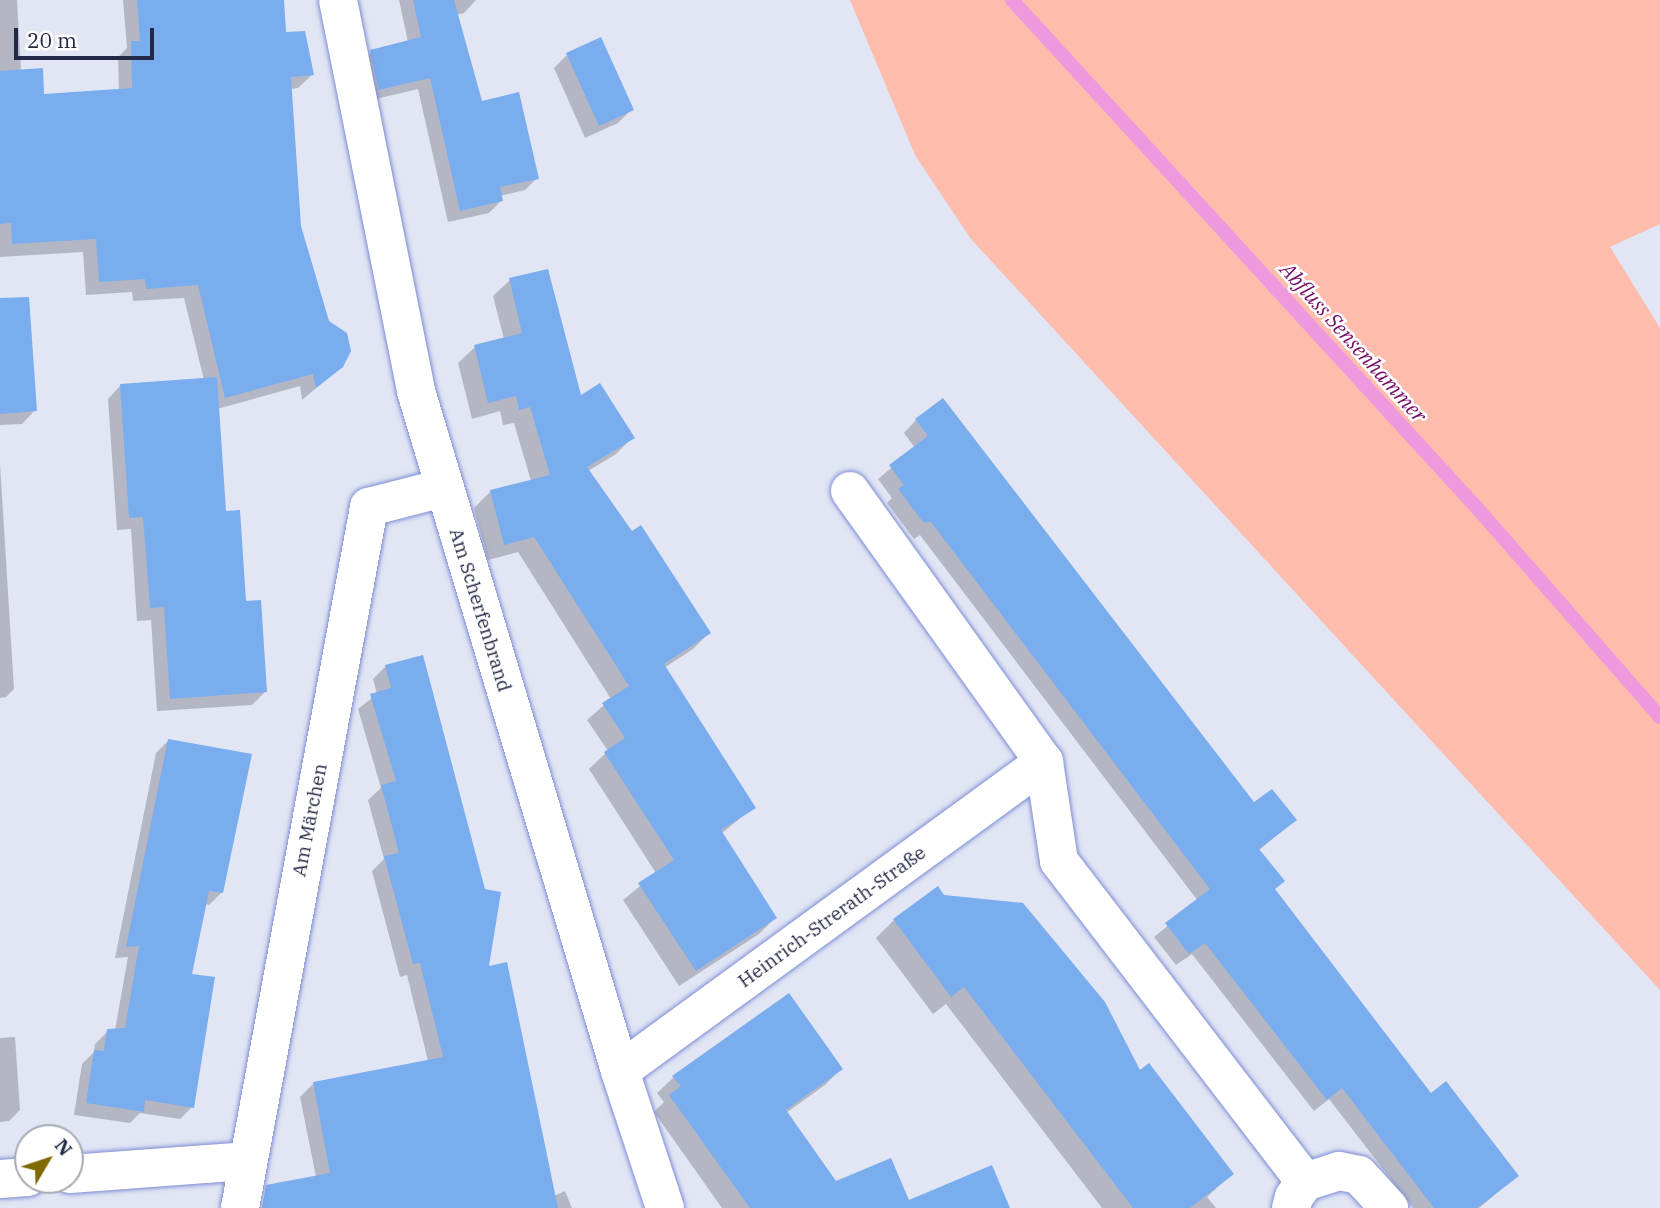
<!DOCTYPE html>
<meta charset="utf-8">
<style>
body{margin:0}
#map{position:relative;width:1660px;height:1208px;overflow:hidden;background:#e1e5f4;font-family:"IBM Plex Serif",serif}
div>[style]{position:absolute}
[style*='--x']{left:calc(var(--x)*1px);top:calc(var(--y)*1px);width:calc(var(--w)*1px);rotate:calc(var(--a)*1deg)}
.green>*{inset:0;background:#febcac}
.shadow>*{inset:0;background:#0003}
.stream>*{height:14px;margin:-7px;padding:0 7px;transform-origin:7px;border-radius:7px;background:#ee99de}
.building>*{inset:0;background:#79aded}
.roads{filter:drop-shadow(0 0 2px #7e8dd4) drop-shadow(0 0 2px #7e8dd4)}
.minor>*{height:38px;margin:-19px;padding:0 19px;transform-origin:19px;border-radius:19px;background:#fff}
span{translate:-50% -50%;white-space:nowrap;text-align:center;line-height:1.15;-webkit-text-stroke:5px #fff;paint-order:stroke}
.street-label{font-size:19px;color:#232946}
.water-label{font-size:21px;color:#750e69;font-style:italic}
.north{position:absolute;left:14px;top:1124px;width:70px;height:70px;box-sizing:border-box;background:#fff;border:2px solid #a7a9b5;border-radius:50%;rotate:51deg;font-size:19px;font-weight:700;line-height:28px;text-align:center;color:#232946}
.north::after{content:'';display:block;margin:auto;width:24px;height:32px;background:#806901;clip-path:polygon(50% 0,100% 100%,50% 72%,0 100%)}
.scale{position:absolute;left:14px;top:28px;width:140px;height:32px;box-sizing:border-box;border:4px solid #232946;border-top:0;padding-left:9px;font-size:21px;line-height:24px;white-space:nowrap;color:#232946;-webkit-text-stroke:5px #fff;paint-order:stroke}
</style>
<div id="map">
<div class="green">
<i style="clip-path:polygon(850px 0,1660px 0,1660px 224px,1610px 247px,1660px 328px,1660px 990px,971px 239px,915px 155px)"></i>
</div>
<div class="shadow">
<i style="clip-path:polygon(0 0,17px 0,21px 71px,42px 96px,119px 91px,118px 57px,127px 48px,123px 0,202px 0,312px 75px,298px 88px,290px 89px,299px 226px,342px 366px,302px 400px,300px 386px,217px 409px,225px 513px,265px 692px,252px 705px,157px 711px,151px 620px,137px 621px,131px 529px,117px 530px,108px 399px,121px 385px,204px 380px,184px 298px,133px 301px,132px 292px,86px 295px,83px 252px,0 257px)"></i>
<i style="clip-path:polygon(399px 0,476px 0,464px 13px,456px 15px,480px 103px,537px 178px,525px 190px,500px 196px,501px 201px,489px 213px,448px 222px,418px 89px,367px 101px,359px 64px,371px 52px,408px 42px)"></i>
<i style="clip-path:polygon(567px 55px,632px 109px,618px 123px,585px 138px,554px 68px)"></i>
<i style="clip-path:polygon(510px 280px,580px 398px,632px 438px,616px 454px,588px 471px,631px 533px,709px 633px,693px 649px,664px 668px,754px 807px,721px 834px,775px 918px,759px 934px,679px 986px,623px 900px,656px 873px,589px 769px,608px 751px,587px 720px,611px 699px,518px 552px,488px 560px,474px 508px,490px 492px,531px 481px,514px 423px,503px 425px,500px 411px,472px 419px,458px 363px,475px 347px,504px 339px,493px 296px)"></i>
<i style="clip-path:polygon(0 306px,35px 410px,22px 424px,0 425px)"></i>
<i style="clip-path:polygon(916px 420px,1254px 805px,1295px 820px,1258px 851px,1273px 890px,1431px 1095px,1517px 1176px,1479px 1208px,1413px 1208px,1329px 1099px,1314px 1111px,1192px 954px,1176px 965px,1154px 937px,1198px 901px,920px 535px,914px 539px,887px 503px,892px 498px,878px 479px,915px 448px,904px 433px)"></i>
<i style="clip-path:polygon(0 464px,14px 689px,6px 697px,0 698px)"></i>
<i style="clip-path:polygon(386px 666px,487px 968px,554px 1196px,565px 1191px,572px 1208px,289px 1208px,316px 1177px,300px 1097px,313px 1084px,428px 1061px,407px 975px,400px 977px,372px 871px,384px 859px,368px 800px,381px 788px,358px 709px,377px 694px,373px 679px)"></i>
<i style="clip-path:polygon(168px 741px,222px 892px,209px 905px,205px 904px,190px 975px,192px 1107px,180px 1119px,140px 1113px,130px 1123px,74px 1115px,82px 1064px,94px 1052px,95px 1044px,108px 1031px,115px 1030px,128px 957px,115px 958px,156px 753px)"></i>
<i style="clip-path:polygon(937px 889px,1140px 1072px,1232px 1174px,1207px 1197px,1216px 1208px,1102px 1208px,946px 1004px,933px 1014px,876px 938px,894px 920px)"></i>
<i style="clip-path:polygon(788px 996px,841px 1069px,825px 1085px,786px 1113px,836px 1184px,909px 1203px,1009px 1208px,722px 1208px,654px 1112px,664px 1102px,657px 1093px,673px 1078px)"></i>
<i style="clip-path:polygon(15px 1037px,20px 1110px,9px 1121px,0 1122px,0 1038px)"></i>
</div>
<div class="stream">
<i style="--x:1012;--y:0;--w:689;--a:47.53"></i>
<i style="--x:1477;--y:508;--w:278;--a:48.8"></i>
</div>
<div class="building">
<i style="clip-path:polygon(137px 0,284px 0,286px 32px,305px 31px,314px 75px,291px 77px,301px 226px,329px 321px,347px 333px,351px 351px,343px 367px,316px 388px,313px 374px,225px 398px,198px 285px,146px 289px,145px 279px,99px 282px,96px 239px,12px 244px,11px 223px,0 224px,0 71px,43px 68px,44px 94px,132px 88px,131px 41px,140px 41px)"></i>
<i style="clip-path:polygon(413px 0,454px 0,482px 101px,519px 92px,539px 179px,500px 187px,503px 201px,460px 211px,430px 78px,379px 90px,370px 50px,421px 37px)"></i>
<i style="clip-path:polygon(601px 37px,634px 110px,599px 126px,566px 53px)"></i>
<i style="clip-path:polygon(548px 269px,581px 395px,600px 383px,635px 438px,587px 467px,632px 531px,641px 525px,711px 633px,664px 664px,756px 808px,721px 830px,777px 918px,696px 971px,638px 883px,674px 860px,604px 752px,625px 738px,602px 703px,629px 686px,534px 537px,504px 545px,490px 490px,550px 475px,530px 407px,519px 410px,516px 396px,488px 403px,474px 345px,522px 333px,509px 278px)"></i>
<i style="clip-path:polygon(29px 297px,37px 411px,0 414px,0 298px)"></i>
<i style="clip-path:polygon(217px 377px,226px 511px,240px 510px,246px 601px,261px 600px,267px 692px,170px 699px,164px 607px,150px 608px,143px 517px,129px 518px,120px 384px)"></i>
<i style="clip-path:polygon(943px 398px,1254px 802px,1272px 789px,1297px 820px,1259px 849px,1285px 881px,1275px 889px,1431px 1093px,1446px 1081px,1519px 1176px,1477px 1208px,1434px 1208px,1342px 1088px,1327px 1100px,1205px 943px,1189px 954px,1165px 923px,1210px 889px,931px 522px,923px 522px,898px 489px,904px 485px,889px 465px,928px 436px,915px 419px)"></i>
<i style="clip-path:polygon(423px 655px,485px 889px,501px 892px,489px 966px,507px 962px,558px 1208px,262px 1208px,266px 1185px,330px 1173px,313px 1082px,443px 1057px,420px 963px,413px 964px,384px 856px,399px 853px,381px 785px,396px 781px,370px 694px,391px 688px,385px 665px)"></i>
<i style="clip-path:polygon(168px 739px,252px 754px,223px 893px,209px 891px,192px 974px,215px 977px,194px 1108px,145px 1100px,144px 1112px,86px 1103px,94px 1050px,104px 1051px,107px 1029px,125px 1028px,139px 946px,126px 947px)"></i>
<i style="clip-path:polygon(938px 886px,944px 895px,1023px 903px,1105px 1002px,1140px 1070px,1149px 1063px,1234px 1174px,1190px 1208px,1133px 1208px,964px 987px,951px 997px,893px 919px)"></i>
<i style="clip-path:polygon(789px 993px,843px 1069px,786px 1110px,836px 1181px,891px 1158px,909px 1200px,992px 1165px,1010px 1208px,750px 1208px,669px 1095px,681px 1086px,672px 1076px)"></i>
</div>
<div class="roads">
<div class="minor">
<i style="--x:338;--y:0;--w:399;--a:78.7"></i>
<i style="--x:416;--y:391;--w:710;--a:73.3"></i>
<i style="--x:620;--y:1071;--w:144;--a:71.8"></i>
<i style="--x:850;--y:491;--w:333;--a:54.4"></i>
<i style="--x:620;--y:1071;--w:525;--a:-36.08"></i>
<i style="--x:1044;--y:762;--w:100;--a:81.4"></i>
<i style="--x:1059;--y:861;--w:404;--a:52.5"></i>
<i style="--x:70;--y:1174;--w:176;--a:-4.2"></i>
<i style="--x:0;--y:1179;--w:28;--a:-4"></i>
<i style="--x:240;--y:1208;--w:713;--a:-79.57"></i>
<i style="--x:369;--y:507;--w:76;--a:-14.4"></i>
<i style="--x:1291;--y:1208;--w:11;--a:-75"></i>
<i style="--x:1294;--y:1197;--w:19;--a:-54"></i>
<i style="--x:1305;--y:1182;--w:36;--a:-18"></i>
<i style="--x:1339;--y:1171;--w:20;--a:11"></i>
<i style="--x:1359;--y:1175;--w:45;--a:47.7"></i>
</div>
</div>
<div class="street-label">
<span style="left:480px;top:610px;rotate:73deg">Am Scherfenbrand</span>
<span style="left:310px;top:820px;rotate:-79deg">Am Märchen</span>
<span style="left:832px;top:917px;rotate:-36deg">Heinrich-Strerath-Straße</span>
</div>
<div class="water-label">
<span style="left:1354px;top:342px;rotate:48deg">Abfluss Sensenhammer</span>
</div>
<div class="north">N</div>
<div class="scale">20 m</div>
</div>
